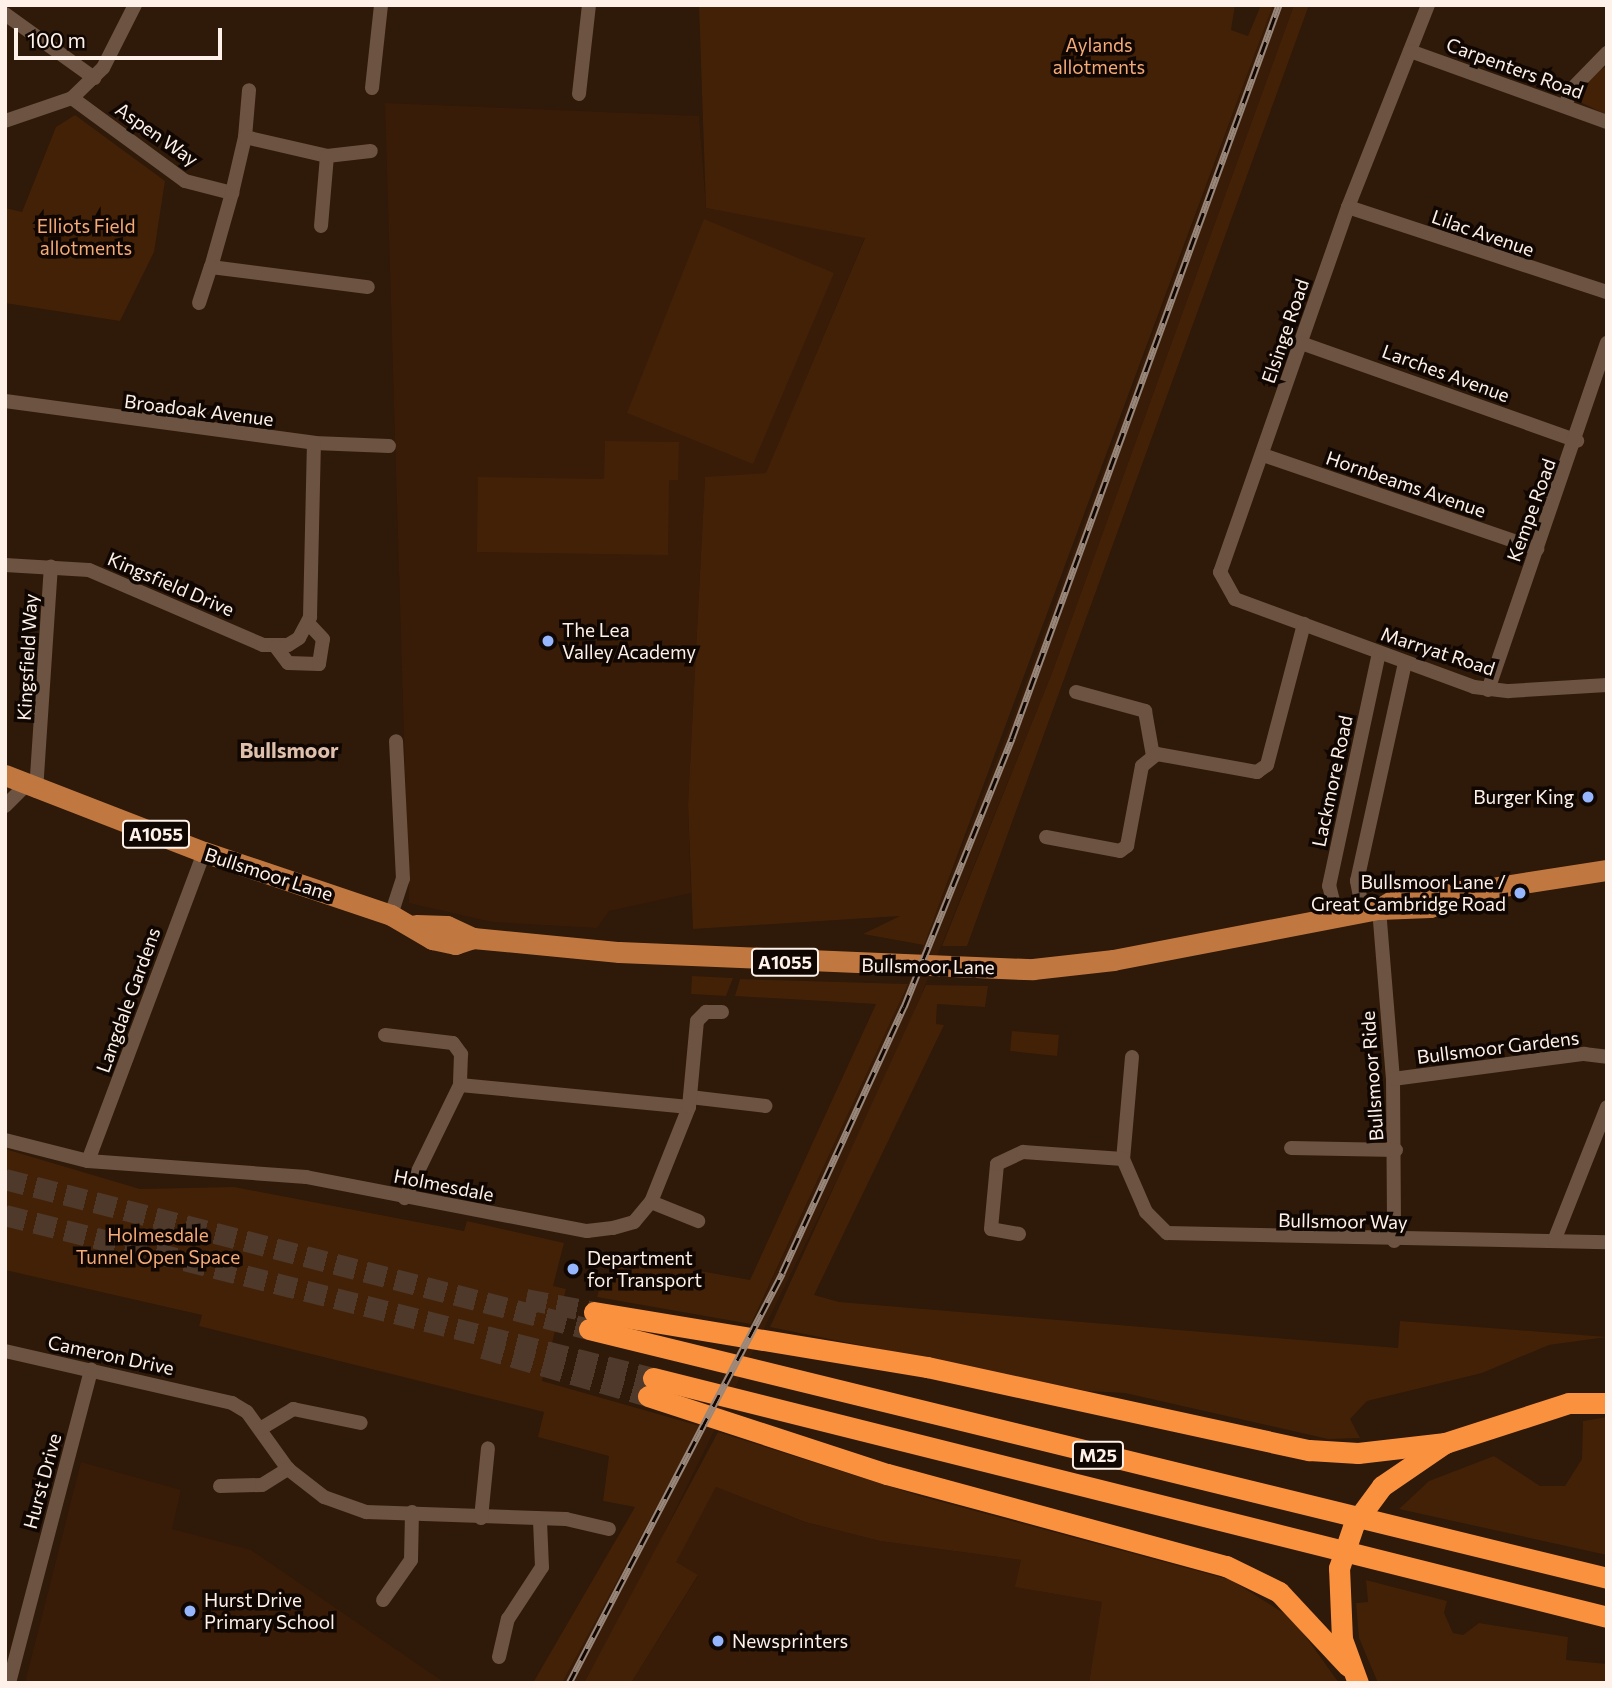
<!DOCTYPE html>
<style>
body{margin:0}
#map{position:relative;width:1612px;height:1688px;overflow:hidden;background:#2f1908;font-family:Commissioner,sans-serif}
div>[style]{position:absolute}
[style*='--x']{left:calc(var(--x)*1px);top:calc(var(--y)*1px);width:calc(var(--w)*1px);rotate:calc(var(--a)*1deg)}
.built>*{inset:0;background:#381c07}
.green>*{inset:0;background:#422107}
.highway-tunnel>*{height:21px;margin-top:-10.5px;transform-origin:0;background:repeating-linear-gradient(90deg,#4e392a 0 21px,transparent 0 31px)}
.street>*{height:14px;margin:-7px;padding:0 7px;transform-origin:7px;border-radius:7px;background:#6d5341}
.primary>*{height:21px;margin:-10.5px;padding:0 10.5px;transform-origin:10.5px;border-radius:10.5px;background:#c17840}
.highway>*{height:21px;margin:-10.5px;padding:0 10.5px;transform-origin:10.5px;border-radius:10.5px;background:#f9913f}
.rail>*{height:7px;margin-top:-3.5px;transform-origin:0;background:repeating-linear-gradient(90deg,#100703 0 13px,#98877a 0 26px);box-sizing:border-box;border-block:2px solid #98877a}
.dots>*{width:19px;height:19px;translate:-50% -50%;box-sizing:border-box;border:4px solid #100703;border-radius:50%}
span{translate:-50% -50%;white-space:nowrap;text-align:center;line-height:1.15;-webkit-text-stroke:7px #100703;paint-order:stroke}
.shield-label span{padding:2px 5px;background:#100703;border:2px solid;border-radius:5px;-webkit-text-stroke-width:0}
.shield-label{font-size:18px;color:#fef1e9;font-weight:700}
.park-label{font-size:19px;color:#f5ab77}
.street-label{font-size:19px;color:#fef1e9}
.poi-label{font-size:19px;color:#fef1e9}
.left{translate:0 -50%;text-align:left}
.right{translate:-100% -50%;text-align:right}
.neighbourhood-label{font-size:21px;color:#dfc0ac;font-weight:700}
.frame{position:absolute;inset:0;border:7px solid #fef1e9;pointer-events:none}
.scale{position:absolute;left:14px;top:28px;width:208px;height:32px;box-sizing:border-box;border:4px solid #fef1e9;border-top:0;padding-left:9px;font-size:21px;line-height:24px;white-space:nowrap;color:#fef1e9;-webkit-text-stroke:5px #100703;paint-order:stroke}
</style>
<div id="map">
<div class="built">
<i style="clip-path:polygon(1273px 5px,1294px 5px,1052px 673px,892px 1067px,644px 1574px,584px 1683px,562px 1683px,757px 1313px,908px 984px,1012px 721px)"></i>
<i style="clip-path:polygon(385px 103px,699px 116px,706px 208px,865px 237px,766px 474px,705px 478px,688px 805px,691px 893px,609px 911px,597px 928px,492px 922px,409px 903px)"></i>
<i style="clip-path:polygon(81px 1462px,181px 1490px,172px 1529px,251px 1550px,445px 1683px,25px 1683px)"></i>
<i style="clip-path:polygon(716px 1487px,804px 1522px,880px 1541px,1022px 1560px,1016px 1587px,1103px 1602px,1089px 1683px,631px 1683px,698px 1576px,675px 1562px)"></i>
</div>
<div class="green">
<i style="clip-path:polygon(699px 5px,1235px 5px,1231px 30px,1248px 36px,1261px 5px,1273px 5px,924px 945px,863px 934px,900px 916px,693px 929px,688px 805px,705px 477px,766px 473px,865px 238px,706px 208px)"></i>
<i style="clip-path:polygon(1294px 5px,1309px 5px,967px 946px,942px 946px,1052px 673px)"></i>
<i style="clip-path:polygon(1607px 67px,1607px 115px,1578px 101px,1578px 92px,1597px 69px)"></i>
<i style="clip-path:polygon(75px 115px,165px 181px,154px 252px,120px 321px,5px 303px,5px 208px,22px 212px,56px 127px)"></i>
<i style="clip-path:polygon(704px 219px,834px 273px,753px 464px,627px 413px)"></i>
<i style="clip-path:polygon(605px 441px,679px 442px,678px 480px,669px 480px,668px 555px,477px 552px,478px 477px,604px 479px)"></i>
<i style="clip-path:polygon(692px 976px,733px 978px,726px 996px,691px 994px)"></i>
<i style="clip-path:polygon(740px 979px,908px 984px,751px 1324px,597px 1297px,600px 1286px,609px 1288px,617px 1256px,750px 1280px,876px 1004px,735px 996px)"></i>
<i style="clip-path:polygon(926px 985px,988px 986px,985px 1007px,937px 1004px,936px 1024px,944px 1025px,814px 1295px,839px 1302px,1398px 1348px,1400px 1321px,1607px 1337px,1549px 1345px,1482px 1373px,1367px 1401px,1350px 1419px,1360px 1438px,1328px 1439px,1125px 1393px,1087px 1391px,770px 1327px)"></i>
<i style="clip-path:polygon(1012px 1031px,1059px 1035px,1057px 1056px,1010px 1051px)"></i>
<i style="clip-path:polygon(5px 1149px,140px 1189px,234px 1187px,464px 1231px,467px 1221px,564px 1243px,553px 1286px,566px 1289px,542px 1381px,700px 1426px,562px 1683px,533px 1683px,635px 1507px,603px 1501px,609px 1456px,538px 1437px,544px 1412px,199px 1326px,202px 1315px,5px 1270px)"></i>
<i style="clip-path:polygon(1607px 1417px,1607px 1555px,1399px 1509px,1429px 1481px,1494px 1456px,1540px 1486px,1565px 1486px,1582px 1459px,1583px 1421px)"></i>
<i style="clip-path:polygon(718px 1432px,920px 1496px,1231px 1580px,1293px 1619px,1339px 1683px,1089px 1683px,1102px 1602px,1015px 1587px,1021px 1560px,880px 1541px,805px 1522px,716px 1487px,676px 1562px,698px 1575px,631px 1683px,584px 1683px)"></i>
<i style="clip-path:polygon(1366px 1580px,1447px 1601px,1444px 1613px,1453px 1633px,1463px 1635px,1479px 1623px,1568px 1637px,1566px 1660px,1607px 1664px,1607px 1683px,1378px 1683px,1359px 1638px,1356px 1603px,1368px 1602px)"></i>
</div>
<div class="highway-tunnel">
<i style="--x:5;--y:1179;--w:603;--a:14.4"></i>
<i style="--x:5;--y:1215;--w:668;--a:14.12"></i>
<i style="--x:526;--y:1299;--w:69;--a:10.8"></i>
<i style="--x:483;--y:1348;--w:172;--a:16.2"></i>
</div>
<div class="street">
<i style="--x:1428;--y:5;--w:217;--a:111.6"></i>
<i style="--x:1348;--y:207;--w:387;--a:109.3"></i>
<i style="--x:1220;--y:572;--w:31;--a:61"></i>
<i style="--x:1235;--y:599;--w:255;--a:20.2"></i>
<i style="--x:1474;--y:687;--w:35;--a:7"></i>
<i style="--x:1509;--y:691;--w:98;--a:-3.5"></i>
<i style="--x:5;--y:14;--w:110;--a:35.7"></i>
<i style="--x:1410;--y:51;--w:209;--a:19.8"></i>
<i style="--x:372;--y:88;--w:83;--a:-83.8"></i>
<i style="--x:579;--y:94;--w:90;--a:-83.6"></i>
<i style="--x:72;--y:98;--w:140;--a:36.3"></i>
<i style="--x:185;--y:181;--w:49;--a:14.3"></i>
<i style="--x:232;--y:193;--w:77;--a:105.8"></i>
<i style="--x:211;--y:267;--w:158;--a:7.3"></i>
<i style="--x:1565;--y:106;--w:17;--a:-69"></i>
<i style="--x:1571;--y:90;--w:52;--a:-45.8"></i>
<i style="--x:5;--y:121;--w:71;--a:-18.9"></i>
<i style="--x:72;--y:98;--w:43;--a:-44.1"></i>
<i style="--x:103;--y:68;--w:71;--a:-63.1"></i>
<i style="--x:245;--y:137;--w:47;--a:-85.1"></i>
<i style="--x:232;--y:193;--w:57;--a:-76.9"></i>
<i style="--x:245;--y:137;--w:84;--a:13"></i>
<i style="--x:327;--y:156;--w:44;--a:-6.5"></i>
<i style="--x:1348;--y:207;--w:273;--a:18.2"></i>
<i style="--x:321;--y:226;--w:70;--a:-85.1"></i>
<i style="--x:199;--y:303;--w:38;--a:-72"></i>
<i style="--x:1301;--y:343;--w:293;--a:19.5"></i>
<i style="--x:5;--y:401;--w:312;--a:7.7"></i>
<i style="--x:314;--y:443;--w:75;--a:2.3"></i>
<i style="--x:1263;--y:455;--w:290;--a:18.9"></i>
<i style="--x:5;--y:565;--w:84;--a:3.4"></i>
<i style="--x:89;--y:570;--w:189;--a:23.3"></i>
<i style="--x:263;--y:645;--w:25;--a:0"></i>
<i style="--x:288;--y:645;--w:13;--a:-32"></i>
<i style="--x:299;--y:638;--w:24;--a:-62"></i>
<i style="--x:310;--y:617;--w:174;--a:-88.7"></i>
<i style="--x:276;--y:647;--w:20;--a:53"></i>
<i style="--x:288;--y:663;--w:31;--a:2"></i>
<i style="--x:319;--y:664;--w:25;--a:-81"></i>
<i style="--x:323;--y:639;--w:22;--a:-133"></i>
<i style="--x:1488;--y:690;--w:367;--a:-71.1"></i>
<i style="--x:1076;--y:692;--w:72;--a:15.4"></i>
<i style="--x:1145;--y:711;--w:46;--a:79.9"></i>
<i style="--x:36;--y:791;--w:225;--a:-86.2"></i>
<i style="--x:5;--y:806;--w:30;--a:-45"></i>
<i style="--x:1046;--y:837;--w:75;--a:10.7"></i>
<i style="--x:1120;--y:851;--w:9;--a:-36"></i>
<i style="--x:1127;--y:846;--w:81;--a:-79.4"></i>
<i style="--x:1142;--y:766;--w:19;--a:-39"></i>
<i style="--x:1157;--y:754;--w:102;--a:10.2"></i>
<i style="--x:1257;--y:772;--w:12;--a:-35"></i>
<i style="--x:1267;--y:765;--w:146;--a:-75.3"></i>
<i style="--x:1379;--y:909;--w:171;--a:85.3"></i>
<i style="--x:1393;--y:1079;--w:162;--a:89.6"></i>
<i style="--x:1363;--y:912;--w:32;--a:-101"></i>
<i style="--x:1357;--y:881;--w:224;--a:-77.6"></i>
<i style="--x:391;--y:915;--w:38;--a:-72"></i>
<i style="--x:403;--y:879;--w:138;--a:-92.9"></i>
<i style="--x:1337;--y:917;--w:32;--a:-104"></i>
<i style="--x:1329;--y:886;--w:239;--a:-77.9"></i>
<i style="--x:385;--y:1035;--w:68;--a:6.7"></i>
<i style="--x:453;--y:1043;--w:14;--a:54"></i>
<i style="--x:461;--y:1054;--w:31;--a:92"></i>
<i style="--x:460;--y:1085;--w:126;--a:116"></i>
<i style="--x:1132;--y:1057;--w:102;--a:95"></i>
<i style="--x:1123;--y:1159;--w:58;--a:66.5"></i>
<i style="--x:1146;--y:1212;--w:30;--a:45"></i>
<i style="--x:1167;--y:1233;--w:440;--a:1.2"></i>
<i style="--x:1393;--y:1079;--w:193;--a:-7.5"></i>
<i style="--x:1584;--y:1054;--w:23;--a:7"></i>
<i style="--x:460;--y:1085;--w:230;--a:5.5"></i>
<i style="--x:690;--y:1097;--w:76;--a:6.8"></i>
<i style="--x:5;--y:1140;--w:86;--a:14.2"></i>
<i style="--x:88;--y:1161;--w:219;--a:4.2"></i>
<i style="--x:306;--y:1177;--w:286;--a:10.9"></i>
<i style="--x:587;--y:1231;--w:26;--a:-7"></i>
<i style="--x:613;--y:1228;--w:22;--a:-16"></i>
<i style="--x:634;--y:1222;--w:26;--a:-50"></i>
<i style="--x:651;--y:1202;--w:102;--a:-68.2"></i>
<i style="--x:689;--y:1107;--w:86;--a:-84.7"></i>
<i style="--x:697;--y:1021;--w:13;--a:-45"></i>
<i style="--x:706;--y:1012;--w:16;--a:0"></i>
<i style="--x:1291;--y:1148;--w:105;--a:1.1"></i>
<i style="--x:88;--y:1161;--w:330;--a:-69.4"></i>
<i style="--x:651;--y:1202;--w:51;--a:22"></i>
<i style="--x:1019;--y:1234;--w:28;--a:-170"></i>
<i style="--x:991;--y:1229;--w:65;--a:-84.7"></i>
<i style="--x:997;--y:1164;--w:29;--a:-25"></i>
<i style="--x:1023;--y:1152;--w:100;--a:4"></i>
<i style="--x:1554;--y:1241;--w:144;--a:-68.4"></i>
<i style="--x:5;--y:1351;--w:233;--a:12.9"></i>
<i style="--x:232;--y:1403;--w:17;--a:31"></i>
<i style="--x:247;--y:1412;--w:70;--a:54.3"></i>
<i style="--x:260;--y:1429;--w:39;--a:-31"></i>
<i style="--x:293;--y:1409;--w:69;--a:11.6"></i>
<i style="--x:220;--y:1486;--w:42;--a:-1.4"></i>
<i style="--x:262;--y:1485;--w:31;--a:-32"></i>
<i style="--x:288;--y:1469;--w:46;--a:37.9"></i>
<i style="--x:324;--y:1497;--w:45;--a:19.7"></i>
<i style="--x:366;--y:1512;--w:200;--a:2"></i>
<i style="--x:566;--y:1519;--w:44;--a:13.1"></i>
<i style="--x:481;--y:1518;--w:70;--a:-84.3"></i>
<i style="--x:383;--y:1600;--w:49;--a:-55"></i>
<i style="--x:411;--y:1560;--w:48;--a:-88.8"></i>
<i style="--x:499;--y:1657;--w:39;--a:-77"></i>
<i style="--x:508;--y:1619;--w:62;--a:-56.8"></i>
<i style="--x:542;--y:1567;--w:46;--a:-92.5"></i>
<i style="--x:9;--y:1683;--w:324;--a:-75.3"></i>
</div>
<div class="primary">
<i style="--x:5;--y:775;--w:213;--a:21.2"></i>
<i style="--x:204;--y:852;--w:197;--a:18.6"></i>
<i style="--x:391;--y:915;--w:48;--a:30.3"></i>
<i style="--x:432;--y:939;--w:24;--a:12"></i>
<i style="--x:455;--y:944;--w:19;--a:-18"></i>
<i style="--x:1379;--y:909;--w:26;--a:-32"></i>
<i style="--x:1401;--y:895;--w:38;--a:-11"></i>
<i style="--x:1438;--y:888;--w:28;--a:8"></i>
<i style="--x:416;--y:925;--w:31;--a:2"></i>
<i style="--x:447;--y:926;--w:29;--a:25"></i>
<i style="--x:473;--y:938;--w:147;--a:5.5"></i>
<i style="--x:619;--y:952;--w:414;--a:2.4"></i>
<i style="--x:1033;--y:969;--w:81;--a:-6.4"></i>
<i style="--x:1113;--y:960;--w:271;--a:-10.9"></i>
<i style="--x:1379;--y:909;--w:51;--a:-2.2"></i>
<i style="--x:1430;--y:907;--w:39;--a:-23"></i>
<i style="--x:1466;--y:892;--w:143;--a:-8.9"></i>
</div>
<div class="highway">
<i style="--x:594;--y:1312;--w:338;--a:9.4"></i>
<i style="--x:927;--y:1367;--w:391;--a:12.3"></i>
<i style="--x:1309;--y:1450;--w:49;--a:3.5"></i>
<i style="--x:1358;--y:1453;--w:88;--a:-6.6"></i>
<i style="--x:589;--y:1329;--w:1048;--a:13.74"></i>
<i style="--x:653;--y:1378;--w:983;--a:14.06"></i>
<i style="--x:648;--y:1396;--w:251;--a:18.1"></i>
<i style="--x:887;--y:1474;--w:351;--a:15.2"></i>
<i style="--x:1226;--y:1566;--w:59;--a:26.1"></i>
<i style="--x:1279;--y:1592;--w:101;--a:47"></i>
<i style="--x:1358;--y:1683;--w:47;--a:-110"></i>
<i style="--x:1342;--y:1639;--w:71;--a:-92.4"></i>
<i style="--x:1339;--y:1568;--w:46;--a:-71.2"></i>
<i style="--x:1354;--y:1524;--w:47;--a:-53.6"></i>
<i style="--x:1382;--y:1486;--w:76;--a:-34.3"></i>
<i style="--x:1445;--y:1443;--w:130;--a:-17.9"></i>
<i style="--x:1569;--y:1403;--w:38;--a:0"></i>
</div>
<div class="rail">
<i style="--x:569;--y:1683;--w:462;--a:-62.5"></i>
<i style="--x:782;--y:1273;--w:293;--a:-65.4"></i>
<i style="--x:904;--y:1007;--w:290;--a:-68.1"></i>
<i style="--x:1012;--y:738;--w:780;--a:-69.99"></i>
</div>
<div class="dots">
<i style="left:548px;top:641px;background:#96b6fd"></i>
<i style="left:1588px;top:797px;background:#96b6fd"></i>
<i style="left:1520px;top:893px;background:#96b6fd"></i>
<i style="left:573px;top:1269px;background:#96b6fd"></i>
<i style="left:190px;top:1611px;background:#96b6fd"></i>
<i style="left:718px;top:1641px;background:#96b6fd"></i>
</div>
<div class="shield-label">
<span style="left:156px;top:834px">A1055</span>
<span style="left:785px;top:962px">A1055</span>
<span style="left:1098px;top:1455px">M25</span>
</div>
<div class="park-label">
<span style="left:1099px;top:56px">Aylands<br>allotments</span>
<span style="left:86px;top:237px">Elliots Field<br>allotments</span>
<span style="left:158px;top:1246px">Holmesdale<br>Tunnel Open Space</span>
</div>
<div class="street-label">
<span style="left:1515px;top:68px;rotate:20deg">Carpenters Road</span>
<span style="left:157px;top:134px;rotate:35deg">Aspen Way</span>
<span style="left:1483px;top:233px;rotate:19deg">Lilac Avenue</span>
<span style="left:1285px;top:331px;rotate:-71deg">Elsinge Road</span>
<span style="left:1446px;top:373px;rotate:20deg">Larches Avenue</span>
<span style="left:199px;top:410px;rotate:7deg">Broadoak Avenue</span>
<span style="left:1406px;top:484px;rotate:19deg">Hornbeams Avenue</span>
<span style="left:1531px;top:510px;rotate:-70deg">Kempe Road</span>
<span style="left:171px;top:584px;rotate:23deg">Kingsfield Drive</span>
<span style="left:1438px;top:651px;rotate:18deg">Marryat Road</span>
<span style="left:27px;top:657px;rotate:-87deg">Kingsfield Way</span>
<span style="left:1332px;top:781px;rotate:-78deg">Lackmore Road</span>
<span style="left:269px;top:874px;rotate:18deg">Bullsmoor Lane</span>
<span style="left:928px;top:966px;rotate:1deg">Bullsmoor Lane</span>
<span style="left:128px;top:1000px;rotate:-70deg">Langdale Gardens</span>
<span style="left:1498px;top:1047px;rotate:-7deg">Bullsmoor Gardens</span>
<span style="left:1372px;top:1076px;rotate:-94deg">Bullsmoor Ride</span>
<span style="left:444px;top:1185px;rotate:11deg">Holmesdale</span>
<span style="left:1343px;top:1221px;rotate:1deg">Bullsmoor Way</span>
<span style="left:111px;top:1355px;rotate:12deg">Cameron Drive</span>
<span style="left:42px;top:1481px;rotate:-75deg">Hurst Drive</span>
</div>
<div class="poi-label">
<span class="left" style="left:562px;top:641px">The Lea<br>Valley Academy</span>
<span class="right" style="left:1574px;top:797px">Burger King</span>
<span class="right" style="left:1506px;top:893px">Bullsmoor Lane /<br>Great Cambridge Road</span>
<span class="left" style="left:587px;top:1269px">Department<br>for Transport</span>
<span class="left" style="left:204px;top:1611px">Hurst Drive<br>Primary School</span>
<span class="left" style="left:732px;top:1641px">Newsprinters</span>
</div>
<div class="neighbourhood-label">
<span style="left:289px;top:750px">Bullsmoor</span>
</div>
<div class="frame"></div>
<div class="scale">100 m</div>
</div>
